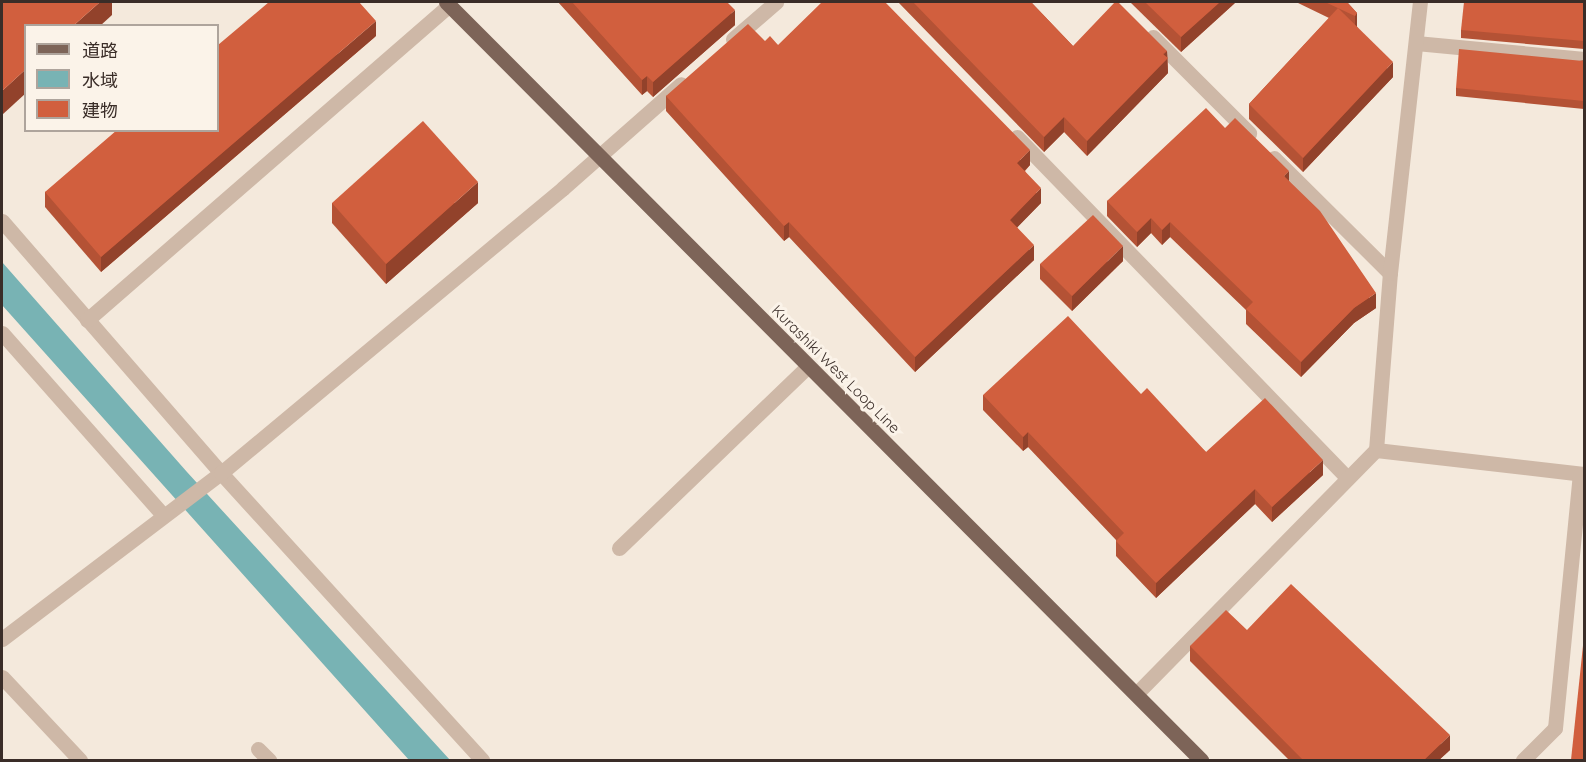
<!DOCTYPE html>
<meta charset="utf-8">
<style>
body{margin:0}
#map{position:relative;width:1586px;height:762px;overflow:hidden;background:#f4e9dc;font-family:Quicksand,"Noto Sans JP",sans-serif}
div>[style]{position:absolute}
[style*='--x']{left:calc(var(--x)*1px);top:calc(var(--y)*1px);width:calc(var(--w)*1px);rotate:calc(var(--a)*1deg)}
.water>*{inset:0;background:#78b3b4}
.minor>*{height:15px;margin:-7.5px;padding:0 7.5px;transform-origin:7.5px;border-radius:7.5px;background:#ceb8a7}
.major>*{height:15px;margin:-7.5px;padding:0 7.5px;transform-origin:7.5px;border-radius:7.5px;background:#7d6458}
.wall>*{inset:0;background:#b45235}
.shaded-wall>*{inset:0;background:#92422b}
.building>*{inset:0;background:#d15f3e}
span{translate:-50% -50%;white-space:nowrap;text-align:center;line-height:1.15;-webkit-text-stroke:6px #fbf3e9;paint-order:stroke}
.street-label{font-size:15px;color:#3a2d28}
.frame{position:absolute;inset:0;border:3px solid #3a2d28;pointer-events:none}
.legend{position:absolute;left:24px;top:24px;width:195px;height:108px;box-sizing:border-box;background:#fbf3e9;border:2px solid #aea49c;margin:0;padding:8px 10px;list-style:none;font-size:18px;color:#3a2d28}
.legend li{display:flex;align-items:center;gap:12px;height:30px}
.legend b{width:30px;border:2px solid #aea49c}
</style>
<div id="map">
<div class="water">
<i style="clip-path:polygon(2px 262px,187px 472px,450px 760px,409px 760px,2px 305px)"></i>
</div>
<div class="minor">
<i style="--x:1153;--y:37;--w:136;--a:45"></i>
<i style="--x:733;--y:39;--w:57;--a:-40.7"></i>
<i style="--x:1416;--y:43;--w:169;--a:5.4"></i>
<i style="--x:1017;--y:137;--w:475;--a:45.9"></i>
<i style="--x:1274;--y:158;--w:163;--a:44.8"></i>
<i style="--x:2;--y:221;--w:334;--a:49"></i>
<i style="--x:221;--y:473;--w:388;--a:47.7"></i>
<i style="--x:87;--y:320;--w:480;--a:-41"></i>
<i style="--x:2;--y:333;--w:243;--a:48.5"></i>
<i style="--x:1376;--y:450;--w:209;--a:6.6"></i>
<i style="--x:619;--y:548;--w:262;--a:-43.9"></i>
<i style="--x:2;--y:639;--w:275;--a:-37.2"></i>
<i style="--x:221;--y:473;--w:445;--a:-39.8"></i>
<i style="--x:563;--y:188;--w:157;--a:-41.4"></i>
<i style="--x:2;--y:677;--w:114;--a:46.8"></i>
<i style="--x:1136;--y:694;--w:342;--a:-45.5"></i>
<i style="--x:1376;--y:450;--w:178;--a:-85.5"></i>
<i style="--x:1390;--y:273;--w:273;--a:-83.7"></i>
<i style="--x:258;--y:749;--w:16;--a:45"></i>
<i style="--x:1523;--y:760;--w:45;--a:-45"></i>
<i style="--x:1555;--y:728;--w:255;--a:-84.4"></i>
</div>
<div class="major">
<i style="--x:446;--y:2;--w:1070;--a:45.11"></i>
</div>
<div class="wall">
<i style="clip-path:polygon(558px 2px,727px 2px,735px 25px,653px 97px,647px 91px,642px 95px)"></i>
<i style="clip-path:polygon(898px 2px,1031px 2px,1073px 46px,1167px 51px,1168px 73px,1087px 156px,1064px 132px,1044px 152px)"></i>
<i style="clip-path:polygon(1130px 2px,1236px 2px,1181px 52px)"></i>
<i style="clip-path:polygon(1296px 2px,1347px 2px,1357px 13px,1357px 27px,1393px 77px,1303px 172px,1249px 119px,1249px 104px,1329px 18px)"></i>
<i style="clip-path:polygon(1584px 2px,1584px 49px,1461px 38px,1461px 30px)"></i>
<i style="clip-path:polygon(376px 36px,101px 272px,45px 207px,45px 192px)"></i>
<i style="clip-path:polygon(765px 41px,778px 45px,1030px 165px,1025px 171px,1041px 203px,1017px 227px,1034px 260px,915px 372px,789px 237px,784px 241px,666px 111px,666px 96px)"></i>
<i style="clip-path:polygon(1584px 60px,1584px 109px,1456px 96px,1456px 88px)"></i>
<i style="clip-path:polygon(1225px 128px,1289px 181px,1376px 308px,1354px 323px,1301px 377px,1246px 324px,1246px 310px,1170px 237px,1162px 245px,1151px 233px,1137px 247px,1107px 216px,1107px 201px)"></i>
<i style="clip-path:polygon(332px 203px,478px 203px,386px 284px,332px 223px)"></i>
<i style="clip-path:polygon(1123px 261px,1072px 311px,1040px 279px,1040px 264px)"></i>
<i style="clip-path:polygon(1141px 394px,1206px 452px,1323px 475px,1272px 522px,1255px 504px,1156px 598px,1116px 556px,1116px 540px,1028px 447px,1023px 451px,983px 410px,983px 395px)"></i>
<i style="clip-path:polygon(1247px 630px,1450px 750px,1439px 760px,1289px 760px,1190px 661px,1190px 646px)"></i>
</div>
<div class="shaded-wall">
<i style="clip-path:polygon(100px 2px,112px 2px,112px 15px,100px 26px,73px 26px)"></i>
<i style="clip-path:polygon(1220px 2px,1236px 2px,1181px 52px,1181px 37px)"></i>
<i style="clip-path:polygon(735px 10px,735px 25px,653px 97px,653px 82px)"></i>
<i style="clip-path:polygon(1357px 13px,1357px 28px,1355px 31px,1355px 16px)"></i>
<i style="clip-path:polygon(376px 21px,376px 36px,101px 272px,101px 257px)"></i>
<i style="clip-path:polygon(1167px 51px,1168px 73px,1087px 156px,1087px 141px)"></i>
<i style="clip-path:polygon(1393px 62px,1393px 77px,1303px 172px,1303px 158px)"></i>
<i style="clip-path:polygon(26px 69px,26px 93px,2px 115px,2px 91px)"></i>
<i style="clip-path:polygon(647px 76px,647px 91px,642px 95px,642px 80px)"></i>
<i style="clip-path:polygon(1064px 117px,1064px 132px,1044px 152px,1044px 137px)"></i>
<i style="clip-path:polygon(1030px 150px,1030px 165px,1017px 178px,1017px 163px)"></i>
<i style="clip-path:polygon(1289px 171px,1289px 186px,1284px 176px)"></i>
<i style="clip-path:polygon(478px 182px,478px 203px,386px 284px,386px 264px)"></i>
<i style="clip-path:polygon(1041px 188px,1041px 203px,1010px 235px,1010px 220px)"></i>
<i style="clip-path:polygon(1151px 218px,1151px 233px,1137px 247px,1137px 232px)"></i>
<i style="clip-path:polygon(789px 222px,789px 237px,784px 241px,784px 226px)"></i>
<i style="clip-path:polygon(1170px 222px,1170px 237px,1162px 245px,1162px 230px)"></i>
<i style="clip-path:polygon(1034px 245px,1034px 260px,915px 372px,915px 357px)"></i>
<i style="clip-path:polygon(1123px 246px,1123px 261px,1072px 311px,1072px 296px)"></i>
<i style="clip-path:polygon(1376px 293px,1376px 308px,1354px 323px,1301px 377px,1301px 362px,1354px 308px)"></i>
<i style="clip-path:polygon(1028px 432px,1028px 447px,1023px 451px,1023px 437px)"></i>
<i style="clip-path:polygon(1323px 460px,1323px 475px,1272px 522px,1272px 507px)"></i>
<i style="clip-path:polygon(1255px 489px,1255px 504px,1156px 598px,1156px 583px)"></i>
<i style="clip-path:polygon(1450px 735px,1450px 750px,1439px 760px,1424px 760px)"></i>
</div>
<div class="building">
<i style="clip-path:polygon(2px 2px,100px 2px,73px 26px,26px 26px,26px 69px,2px 91px)"></i>
<i style="clip-path:polygon(269px 2px,359px 2px,376px 21px,101px 257px,45px 192px,117px 130px,218px 130px,218px 45px)"></i>
<i style="clip-path:polygon(572px 2px,727px 2px,735px 10px,653px 82px,647px 76px,642px 80px)"></i>
<i style="clip-path:polygon(822px 2px,885px 2px,1030px 150px,1017px 163px,1041px 188px,1010px 220px,1034px 245px,915px 357px,789px 222px,784px 226px,666px 96px,748px 24px,765px 41px,770px 36px,778px 45px)"></i>
<i style="clip-path:polygon(913px 2px,1031px 2px,1073px 46px,1115px 2px,1118px 2px,1167px 51px,1163px 54px,1168px 58px,1087px 141px,1064px 117px,1044px 137px)"></i>
<i style="clip-path:polygon(1145px 2px,1220px 2px,1181px 37px)"></i>
<i style="clip-path:polygon(1325px 2px,1347px 2px,1357px 13px,1355px 16px)"></i>
<i style="clip-path:polygon(1464px 2px,1584px 2px,1584px 41px,1461px 30px)"></i>
<i style="clip-path:polygon(1338px 8px,1393px 62px,1303px 158px,1249px 104px)"></i>
<i style="clip-path:polygon(1459px 49px,1583px 61px,1584px 60px,1584px 101px,1456px 88px)"></i>
<i style="clip-path:polygon(1206px 108px,1225px 128px,1235px 118px,1289px 171px,1284px 176px,1320px 211px,1376px 293px,1354px 308px,1301px 362px,1246px 309px,1253px 302px,1170px 222px,1162px 230px,1151px 218px,1137px 232px,1107px 201px)"></i>
<i style="clip-path:polygon(423px 121px,478px 182px,386px 264px,332px 203px)"></i>
<i style="clip-path:polygon(1093px 215px,1123px 246px,1072px 296px,1040px 264px)"></i>
<i style="clip-path:polygon(1068px 316px,1141px 394px,1147px 388px,1206px 452px,1265px 398px,1323px 460px,1272px 507px,1255px 489px,1156px 583px,1116px 541px,1124px 533px,1028px 432px,1023px 437px,983px 395px)"></i>
<i style="clip-path:polygon(1291px 584px,1450px 735px,1424px 760px,1303px 760px,1190px 646px,1226px 610px,1247px 630px)"></i>
<i style="clip-path:polygon(1584px 636px,1584px 760px,1571px 760px)"></i>
</div>
<div class="street-label">
<span style="left:836px;top:369px;rotate:45deg">Kurashiki West Loop Line</span>
</div>
<div class="frame"></div>
<ul class="legend">
<li><b style="height:8px;background:#7d6458"></b>道路</li>
<li><b style="height:16px;background:#78b3b4"></b>水域</li>
<li><b style="height:16px;background:#d15f3e"></b>建物</li>
</ul>
</div>
